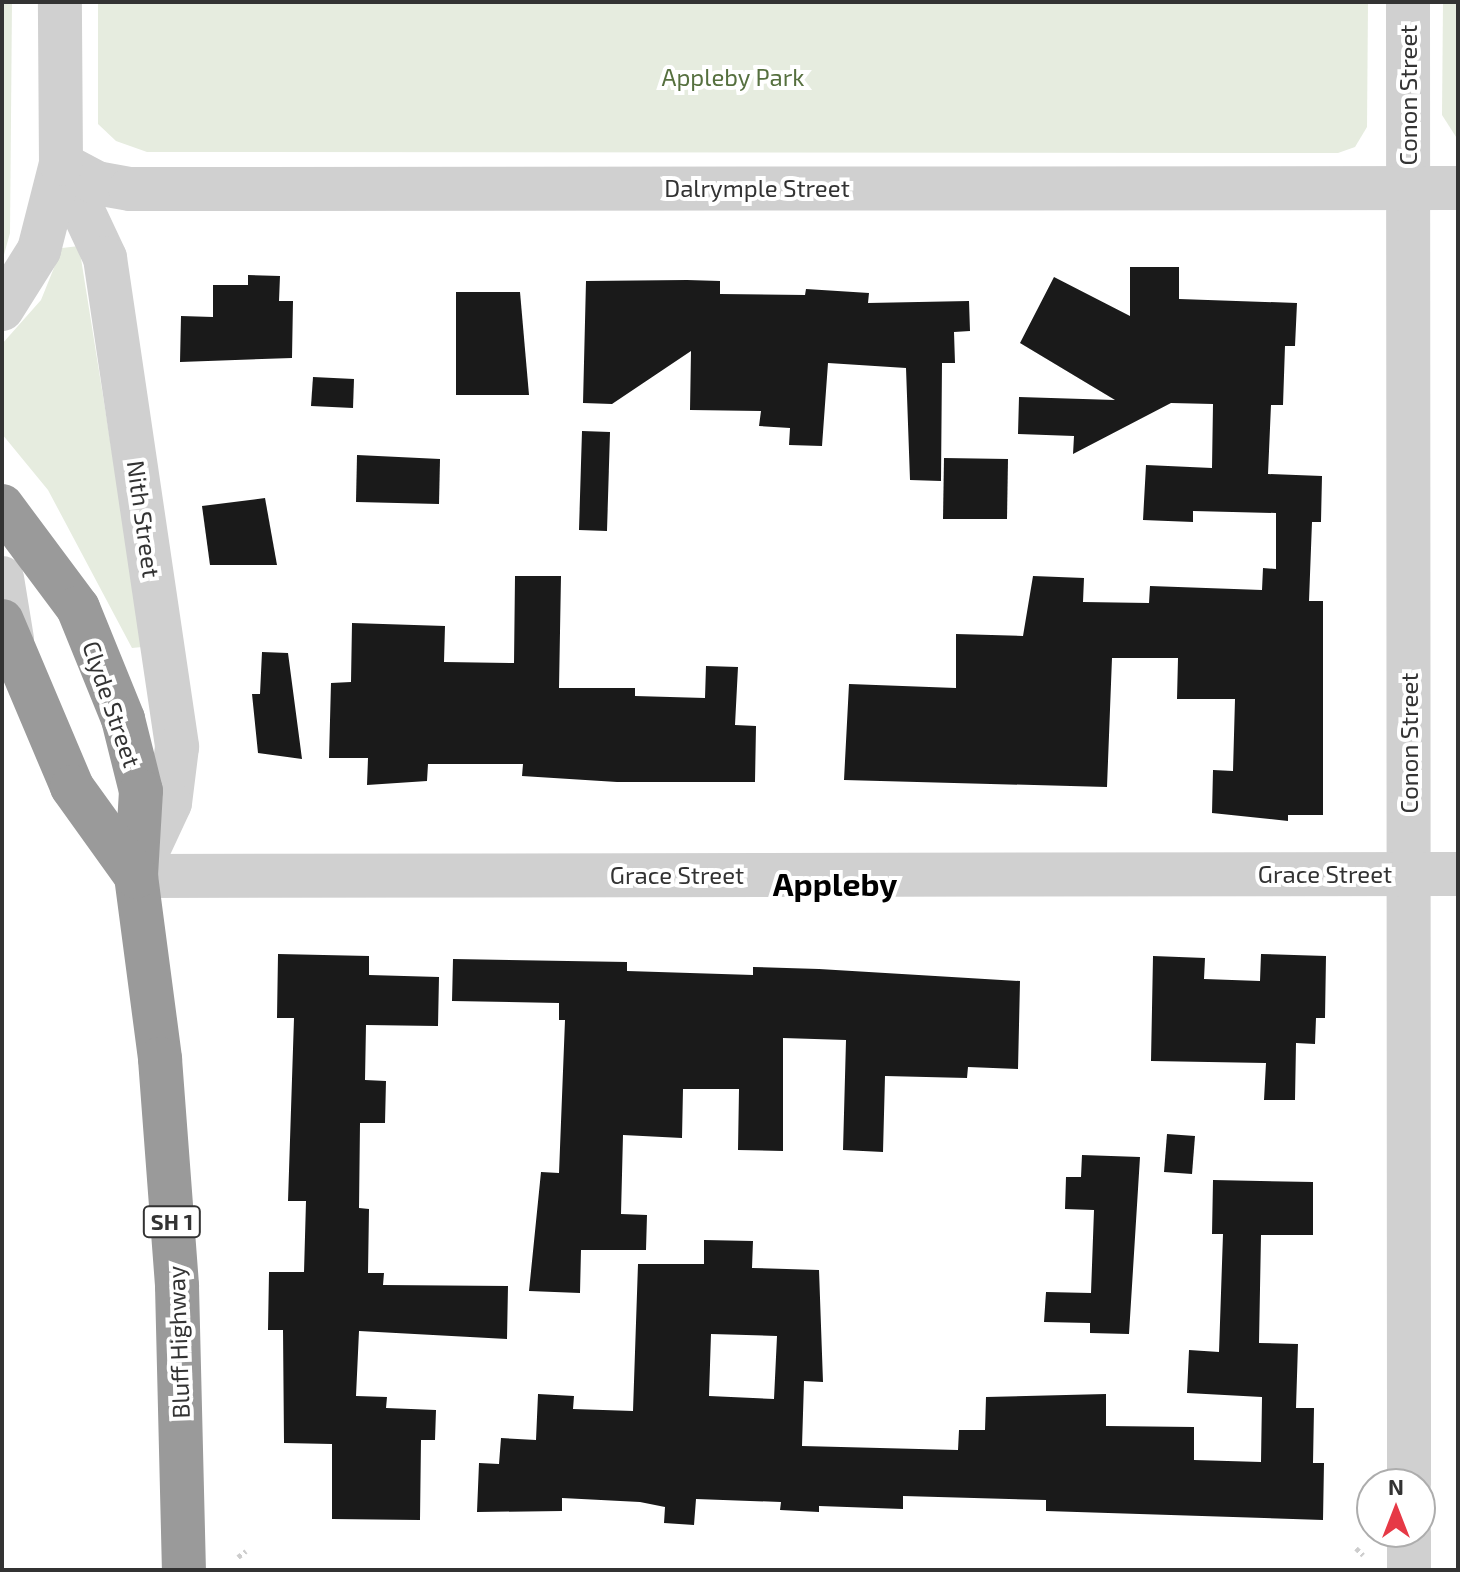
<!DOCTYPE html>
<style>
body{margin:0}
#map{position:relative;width:1460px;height:1572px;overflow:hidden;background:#fff;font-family:"Exo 2",sans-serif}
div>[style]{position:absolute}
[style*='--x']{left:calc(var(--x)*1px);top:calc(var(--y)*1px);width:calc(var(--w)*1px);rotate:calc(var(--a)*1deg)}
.green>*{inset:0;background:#e6ecdf}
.building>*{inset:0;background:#1a1a1a}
.path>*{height:5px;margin-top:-2.5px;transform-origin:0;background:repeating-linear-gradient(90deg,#cdcdcd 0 4px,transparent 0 8px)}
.minor>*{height:44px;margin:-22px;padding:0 22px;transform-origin:22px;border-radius:22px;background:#d0d0d0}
.highway>*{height:44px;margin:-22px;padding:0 22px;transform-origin:22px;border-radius:22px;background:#9a9a9a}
span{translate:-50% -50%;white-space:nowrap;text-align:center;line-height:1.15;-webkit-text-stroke:8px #fff;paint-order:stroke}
.shield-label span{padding:2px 6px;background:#fff;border:2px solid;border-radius:6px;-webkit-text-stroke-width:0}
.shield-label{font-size:22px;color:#333;font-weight:700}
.park-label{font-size:24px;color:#56703f}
.street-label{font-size:24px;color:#333}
.district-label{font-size:32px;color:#000;font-weight:700}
.frame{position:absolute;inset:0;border:4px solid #333;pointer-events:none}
.north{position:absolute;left:1356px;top:1468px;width:80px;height:80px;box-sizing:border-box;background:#fff;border:2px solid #adadad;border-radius:50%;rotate:0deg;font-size:22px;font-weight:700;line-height:32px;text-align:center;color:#333}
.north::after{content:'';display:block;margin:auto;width:28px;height:36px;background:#e63946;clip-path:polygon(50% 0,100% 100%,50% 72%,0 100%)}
</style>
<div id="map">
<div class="green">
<i style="clip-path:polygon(2px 2px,12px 2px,10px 233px,2px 262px)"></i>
<i style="clip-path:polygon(98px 2px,1368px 2px,1367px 127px,1355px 147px,1338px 153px,147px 152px,116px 141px,98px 124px)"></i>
<i style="clip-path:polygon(1443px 2px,1458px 2px,1458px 140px,1442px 115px)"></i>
<i style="clip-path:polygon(79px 246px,128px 552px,142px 647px,132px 648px,48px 490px,2px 434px,2px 344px,41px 300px,62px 248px)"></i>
</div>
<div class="building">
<i style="clip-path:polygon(1130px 267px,1179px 267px,1179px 299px,1297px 303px,1295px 346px,1285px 346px,1283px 405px,1271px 405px,1268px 474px,1322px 476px,1321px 522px,1312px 522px,1309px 601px,1323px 601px,1323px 815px,1288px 815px,1288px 821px,1212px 813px,1213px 770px,1233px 771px,1235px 699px,1177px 699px,1178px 658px,1112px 658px,1107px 787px,844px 780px,849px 684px,956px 688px,956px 634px,1023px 636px,1033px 576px,1084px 578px,1083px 602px,1149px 603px,1150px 586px,1262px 590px,1263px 568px,1276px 569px,1276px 513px,1193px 511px,1193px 522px,1143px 520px,1146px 465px,1212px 468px,1213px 404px,1171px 403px,1073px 454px,1074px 436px,1018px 434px,1019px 397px,1115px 400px,1020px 343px,1054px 277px,1130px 316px)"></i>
<i style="clip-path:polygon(248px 275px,280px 276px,279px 301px,293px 301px,292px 358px,180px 362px,181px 316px,213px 317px,213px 285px,248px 285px)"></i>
<i style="clip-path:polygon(687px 280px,720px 281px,720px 294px,805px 295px,806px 289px,869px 293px,868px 303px,969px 301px,970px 331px,954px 332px,955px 363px,942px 363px,941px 481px,910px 480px,906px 368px,828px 363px,822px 446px,789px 445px,790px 428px,759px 426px,761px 411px,690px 410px,691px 351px,612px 404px,583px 403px,586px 281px)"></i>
<i style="clip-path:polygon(456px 292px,520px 292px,529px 395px,456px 395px)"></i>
<i style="clip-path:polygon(313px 377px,354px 379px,353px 408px,311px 406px)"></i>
<i style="clip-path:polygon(582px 431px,610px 432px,607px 531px,579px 530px)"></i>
<i style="clip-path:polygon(357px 455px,440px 459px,439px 504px,356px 502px)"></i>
<i style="clip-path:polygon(944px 458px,1008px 459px,1007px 519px,943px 519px)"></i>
<i style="clip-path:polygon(265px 498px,277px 565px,210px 565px,202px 506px)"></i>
<i style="clip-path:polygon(515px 576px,561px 576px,559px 688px,635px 688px,635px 696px,705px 698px,706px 666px,738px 667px,735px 725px,756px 726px,755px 782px,617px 782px,522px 776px,523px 764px,428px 764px,427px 781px,367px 785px,368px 758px,329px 758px,331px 683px,351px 682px,352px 623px,445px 626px,444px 662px,514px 663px)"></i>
<i style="clip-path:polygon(262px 652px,288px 653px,302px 759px,258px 753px,252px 694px,260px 694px)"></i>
<i style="clip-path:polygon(278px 954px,369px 956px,369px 975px,439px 977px,438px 1026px,366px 1025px,365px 1080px,386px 1081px,385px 1123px,360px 1123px,359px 1208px,369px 1209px,368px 1273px,384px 1273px,383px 1285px,508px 1286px,507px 1339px,359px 1331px,356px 1396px,387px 1397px,386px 1408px,436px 1410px,435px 1440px,421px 1440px,420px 1520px,332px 1519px,332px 1444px,284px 1443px,283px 1330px,268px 1330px,269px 1272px,304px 1272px,306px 1201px,288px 1201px,294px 1018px,277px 1018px)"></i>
<i style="clip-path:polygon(1261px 954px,1326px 956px,1325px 1018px,1316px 1018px,1315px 1044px,1296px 1043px,1295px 1100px,1264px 1100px,1266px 1063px,1151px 1061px,1153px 956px,1205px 958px,1204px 979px,1260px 981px)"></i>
<i style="clip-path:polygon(453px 959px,627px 962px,627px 971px,753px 975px,753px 967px,819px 969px,1020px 981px,1018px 1069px,968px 1067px,967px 1078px,885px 1076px,883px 1152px,843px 1150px,846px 1040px,783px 1038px,783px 1151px,738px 1150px,739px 1089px,683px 1089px,682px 1138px,623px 1135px,621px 1214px,647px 1215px,646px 1250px,581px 1250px,580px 1293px,529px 1291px,541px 1172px,559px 1173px,565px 1020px,559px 1020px,559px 1003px,452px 1001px)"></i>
<i style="clip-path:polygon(1167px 1134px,1195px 1136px,1192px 1174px,1164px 1172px)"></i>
<i style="clip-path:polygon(1082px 1155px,1140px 1157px,1129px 1334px,1090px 1333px,1090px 1323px,1044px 1322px,1046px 1292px,1091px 1293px,1094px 1210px,1065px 1209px,1066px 1177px,1081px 1177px)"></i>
<i style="clip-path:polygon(evenodd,1213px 1180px,1313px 1182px,1313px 1235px,1261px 1235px,1259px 1343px,1298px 1344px,1296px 1408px,1314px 1408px,1313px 1463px,1324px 1463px,1323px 1520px,1046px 1511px,1046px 1500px,903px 1496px,903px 1509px,819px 1506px,819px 1512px,780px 1510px,781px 1502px,696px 1499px,694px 1525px,664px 1523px,665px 1507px,640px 1502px,562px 1498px,562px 1511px,477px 1512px,479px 1463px,499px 1464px,501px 1438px,536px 1440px,538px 1394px,574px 1396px,573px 1409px,633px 1411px,638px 1264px,704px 1264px,704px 1240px,753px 1241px,752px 1268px,819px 1270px,823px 1382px,804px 1381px,802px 1446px,958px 1450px,959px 1430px,985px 1430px,986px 1397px,1106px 1394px,1106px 1426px,1194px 1427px,1194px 1460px,1261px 1462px,1262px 1397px,1187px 1393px,1189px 1350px,1219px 1352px,1223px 1234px,1212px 1234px,1213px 1180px,711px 1334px,777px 1336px,774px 1399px,709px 1396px,711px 1334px)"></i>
</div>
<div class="path">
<i style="--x:1356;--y:1548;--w:10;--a:45"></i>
<i style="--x:238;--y:1557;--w:10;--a:-37"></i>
</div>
<div class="minor">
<i style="--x:1408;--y:2;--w:1482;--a:89.96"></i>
<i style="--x:61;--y:164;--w:104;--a:64.9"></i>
<i style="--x:105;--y:258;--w:494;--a:81.6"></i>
<i style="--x:177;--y:747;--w:56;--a:97.1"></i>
<i style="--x:170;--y:803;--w:81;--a:115"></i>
<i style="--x:136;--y:876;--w:1322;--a:-0.09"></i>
<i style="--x:61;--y:164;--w:40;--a:28"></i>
<i style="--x:96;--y:183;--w:35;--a:10"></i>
<i style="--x:130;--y:189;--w:1328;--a:-0.04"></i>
<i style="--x:2;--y:309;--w:70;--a:-57.9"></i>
<i style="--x:39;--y:250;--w:89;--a:-75.7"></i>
<i style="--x:61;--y:164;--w:162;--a:-90.4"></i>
<i style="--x:2;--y:578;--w:62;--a:80.7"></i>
<i style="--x:1409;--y:1570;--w:38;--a:-90"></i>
</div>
<div class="highway">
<i style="--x:2;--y:506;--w:127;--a:53.3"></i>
<i style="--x:78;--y:608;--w:120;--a:67.9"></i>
<i style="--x:123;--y:719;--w:74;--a:76"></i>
<i style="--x:141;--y:791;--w:85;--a:93.4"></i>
<i style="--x:136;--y:876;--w:185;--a:82.5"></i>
<i style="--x:160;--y:1059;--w:228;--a:85.7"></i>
<i style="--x:177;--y:1286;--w:284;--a:88.6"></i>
<i style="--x:2;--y:621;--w:180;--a:67.1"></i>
<i style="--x:72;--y:787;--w:110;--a:54.3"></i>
</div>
<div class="shield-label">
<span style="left:172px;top:1222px">SH 1</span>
</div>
<div class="park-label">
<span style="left:733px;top:77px">Appleby Park</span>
</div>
<div class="street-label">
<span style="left:1408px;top:95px;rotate:-90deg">Conon Street</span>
<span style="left:757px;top:188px">Dalrymple Street</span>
<span style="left:144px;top:519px;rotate:82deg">Nith Street</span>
<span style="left:112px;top:704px;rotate:71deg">Clyde Street</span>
<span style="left:1409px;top:743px;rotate:-90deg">Conon Street</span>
<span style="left:1325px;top:874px">Grace Street</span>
<span style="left:677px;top:875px">Grace Street</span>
<span style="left:178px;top:1342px;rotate:-92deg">Bluff Highway</span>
</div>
<div class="district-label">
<span style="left:835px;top:883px">Appleby</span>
</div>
<div class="frame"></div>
<div class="north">N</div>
</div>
